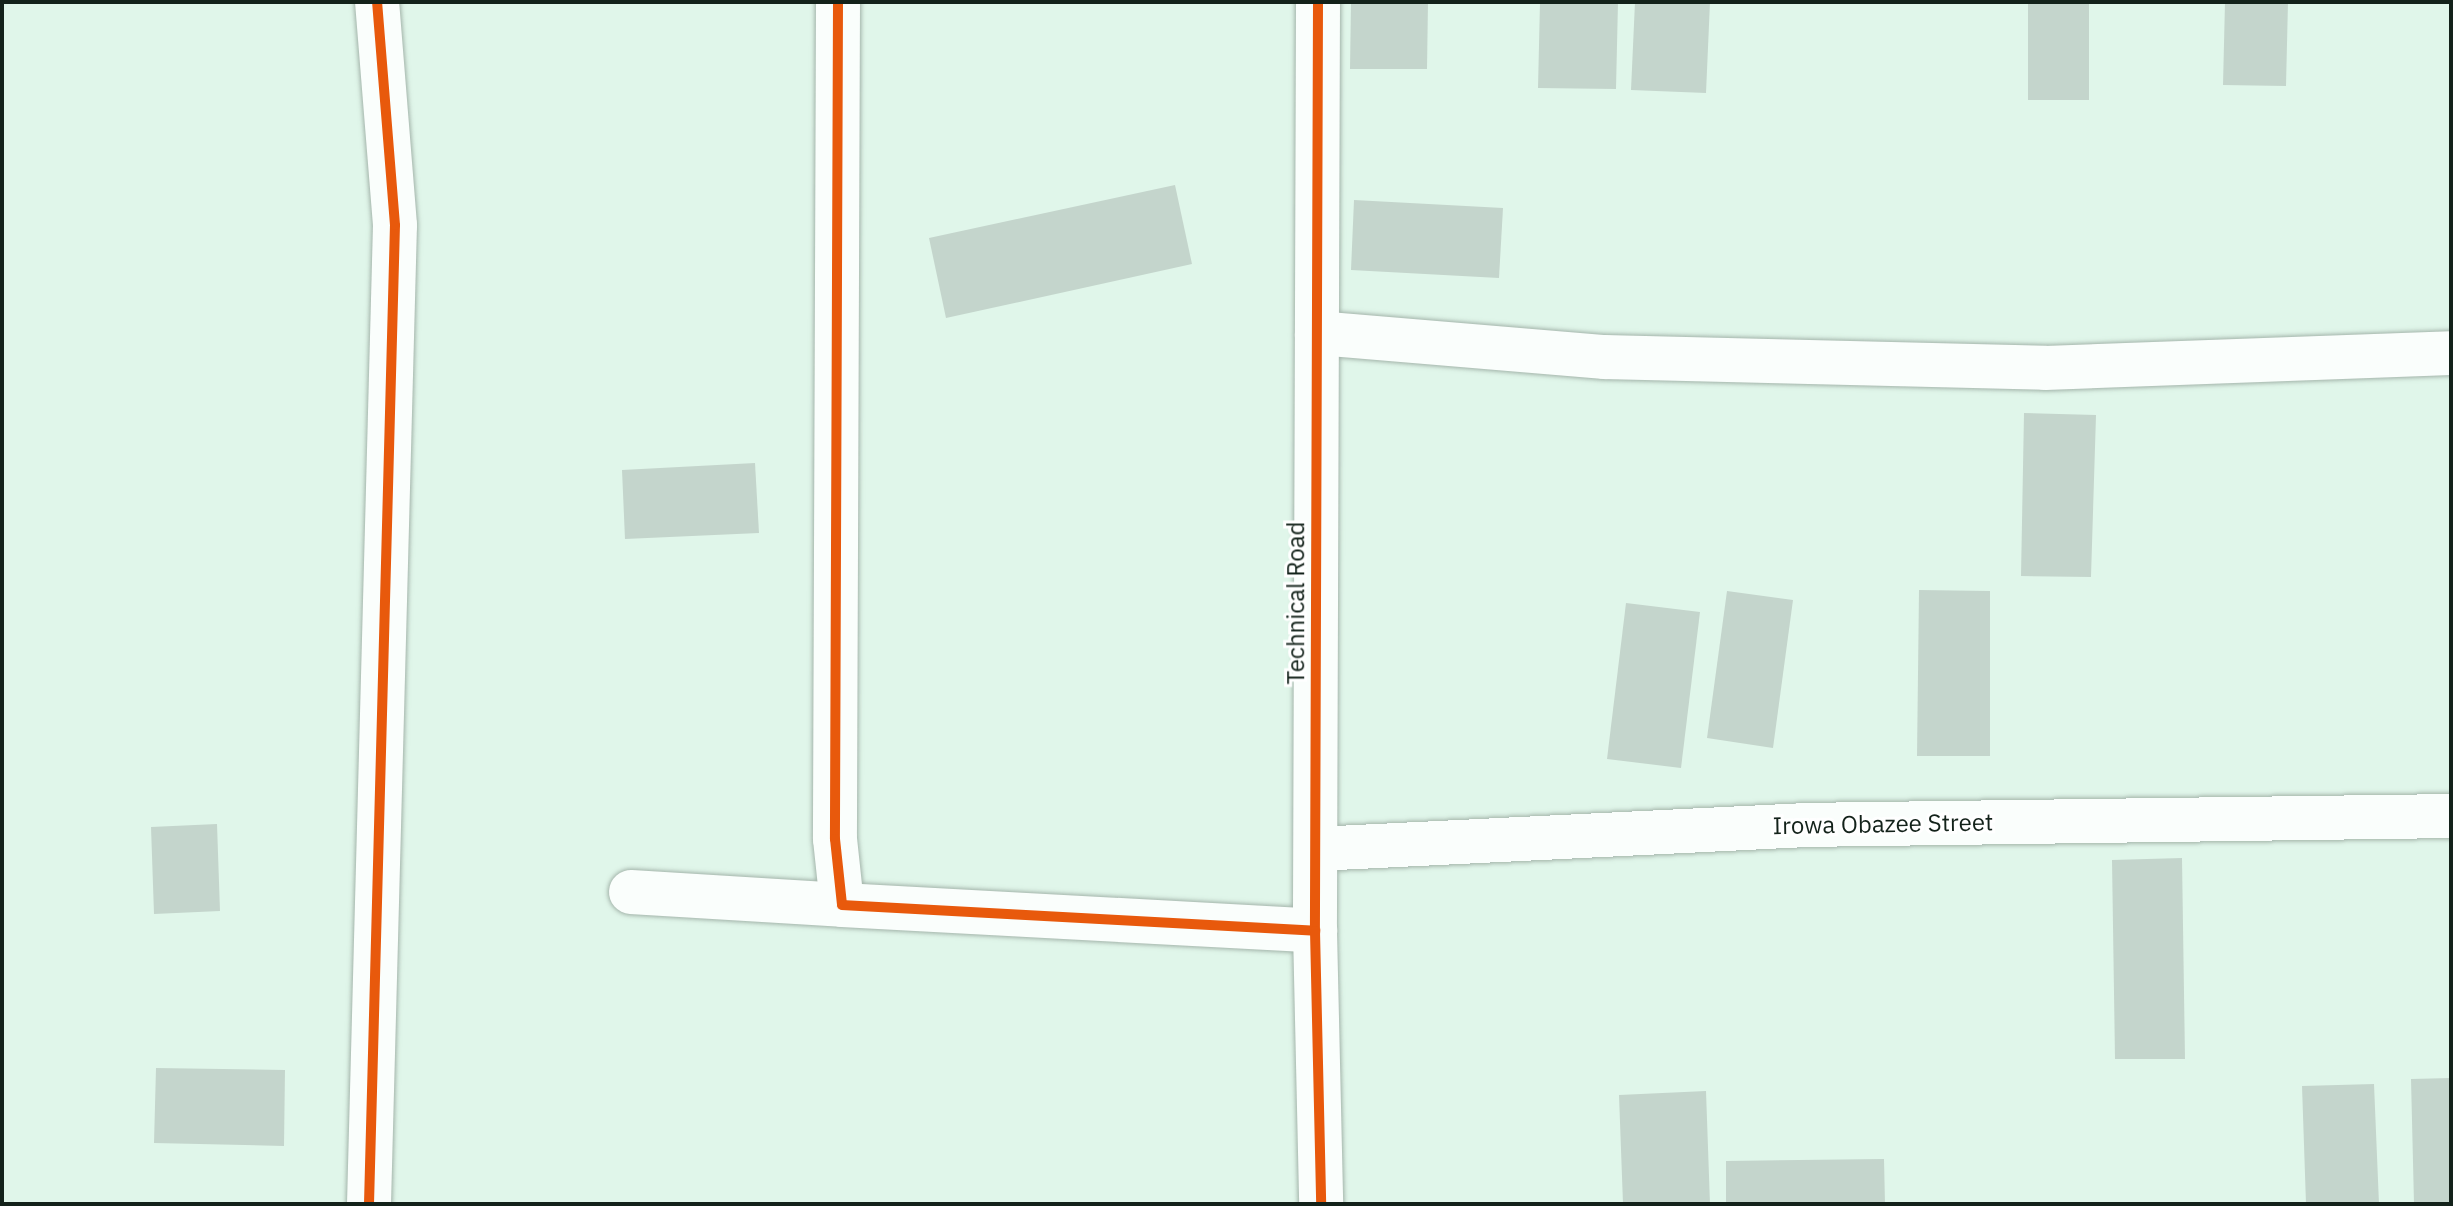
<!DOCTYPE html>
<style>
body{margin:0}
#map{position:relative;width:2453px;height:1206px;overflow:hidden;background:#e0f6ea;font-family:"IBM Plex Sans",sans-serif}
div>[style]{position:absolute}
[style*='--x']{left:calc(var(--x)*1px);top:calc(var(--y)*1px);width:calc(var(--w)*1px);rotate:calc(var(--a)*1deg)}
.building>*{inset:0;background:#c4d5cc}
.roads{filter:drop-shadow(0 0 2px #a4b5ab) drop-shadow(0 0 2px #a4b5ab)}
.minor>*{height:44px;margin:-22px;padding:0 22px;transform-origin:22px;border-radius:22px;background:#fafefc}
.tertiary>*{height:44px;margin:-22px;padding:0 22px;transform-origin:22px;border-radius:22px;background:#fafefc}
.cycleway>*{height:10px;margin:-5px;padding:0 5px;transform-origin:5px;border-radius:5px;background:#e8590c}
span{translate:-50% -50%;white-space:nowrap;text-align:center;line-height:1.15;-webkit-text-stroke:6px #fff;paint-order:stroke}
.street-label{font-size:24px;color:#13221a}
.frame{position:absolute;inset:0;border:4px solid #13221a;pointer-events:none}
</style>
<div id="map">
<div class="building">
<i style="clip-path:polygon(1351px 2px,1428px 2px,1427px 69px,1350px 69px)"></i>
<i style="clip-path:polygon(1540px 2px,1618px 2px,1616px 89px,1538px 88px)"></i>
<i style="clip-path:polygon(1635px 2px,1710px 2px,1706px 93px,1631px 90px)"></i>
<i style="clip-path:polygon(2028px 2px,2089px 2px,2089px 100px,2028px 100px)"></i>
<i style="clip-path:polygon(2225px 2px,2288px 2px,2286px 86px,2223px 85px)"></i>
<i style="clip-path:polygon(1175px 185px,1192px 264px,946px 318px,929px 238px)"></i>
<i style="clip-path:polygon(1354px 200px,1503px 208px,1499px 278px,1351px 270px)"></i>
<i style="clip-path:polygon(2024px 413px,2096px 415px,2091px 577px,2021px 576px)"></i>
<i style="clip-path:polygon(755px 463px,759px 533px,625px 539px,622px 470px)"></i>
<i style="clip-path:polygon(1919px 590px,1990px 591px,1990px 756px,1917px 756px)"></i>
<i style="clip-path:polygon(1727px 591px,1793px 600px,1773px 748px,1707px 738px)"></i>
<i style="clip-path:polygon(1626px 603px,1700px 612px,1681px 768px,1607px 759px)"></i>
<i style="clip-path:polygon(217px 824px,220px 911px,154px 914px,151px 827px)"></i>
<i style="clip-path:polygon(2182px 858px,2185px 1059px,2115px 1059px,2112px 860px)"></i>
<i style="clip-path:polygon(156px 1068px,285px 1070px,284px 1146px,154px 1143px)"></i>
<i style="clip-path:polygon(2451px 1078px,2451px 1204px,2414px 1204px,2411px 1079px)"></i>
<i style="clip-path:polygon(2374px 1084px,2379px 1204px,2306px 1204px,2302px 1086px)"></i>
<i style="clip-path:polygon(1706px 1091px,1710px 1204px,1623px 1204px,1619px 1095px)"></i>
<i style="clip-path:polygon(1884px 1159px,1885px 1204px,1726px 1204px,1726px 1161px)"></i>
</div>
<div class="roads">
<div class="minor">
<i style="--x:838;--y:2;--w:837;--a:90.21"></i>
<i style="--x:835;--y:839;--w:66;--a:83.9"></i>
<i style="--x:842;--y:905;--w:474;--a:3.1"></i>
<i style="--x:1317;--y:333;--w:288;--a:4.8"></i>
<i style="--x:1604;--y:357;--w:441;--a:1.4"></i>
<i style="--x:2045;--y:368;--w:406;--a:-2.1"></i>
<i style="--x:1316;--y:849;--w:486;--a:-2.8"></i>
<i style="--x:1801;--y:825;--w:650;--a:-0.79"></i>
<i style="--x:631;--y:892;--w:211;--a:3.5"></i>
<i style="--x:369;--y:1204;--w:979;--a:-88.48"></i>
<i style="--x:395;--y:225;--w:224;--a:-94.6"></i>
</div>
<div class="tertiary">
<i style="--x:1318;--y:2;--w:929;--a:90.19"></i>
<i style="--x:1315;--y:931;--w:273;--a:88.7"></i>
</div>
</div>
<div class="cycleway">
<i style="--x:838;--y:2;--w:837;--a:90.21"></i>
<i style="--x:835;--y:839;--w:66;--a:83.9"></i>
<i style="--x:842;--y:905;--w:474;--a:3.1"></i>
<i style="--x:1318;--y:2;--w:929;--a:90.19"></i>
<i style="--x:1315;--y:931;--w:273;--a:88.7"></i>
<i style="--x:369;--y:1204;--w:979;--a:-88.48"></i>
<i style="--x:395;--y:225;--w:224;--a:-94.6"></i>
</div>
<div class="street-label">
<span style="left:1296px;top:603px;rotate:-90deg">Technical Road</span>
<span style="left:1883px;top:824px;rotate:-1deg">Irowa Obazee Street</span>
</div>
<div class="frame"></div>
</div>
